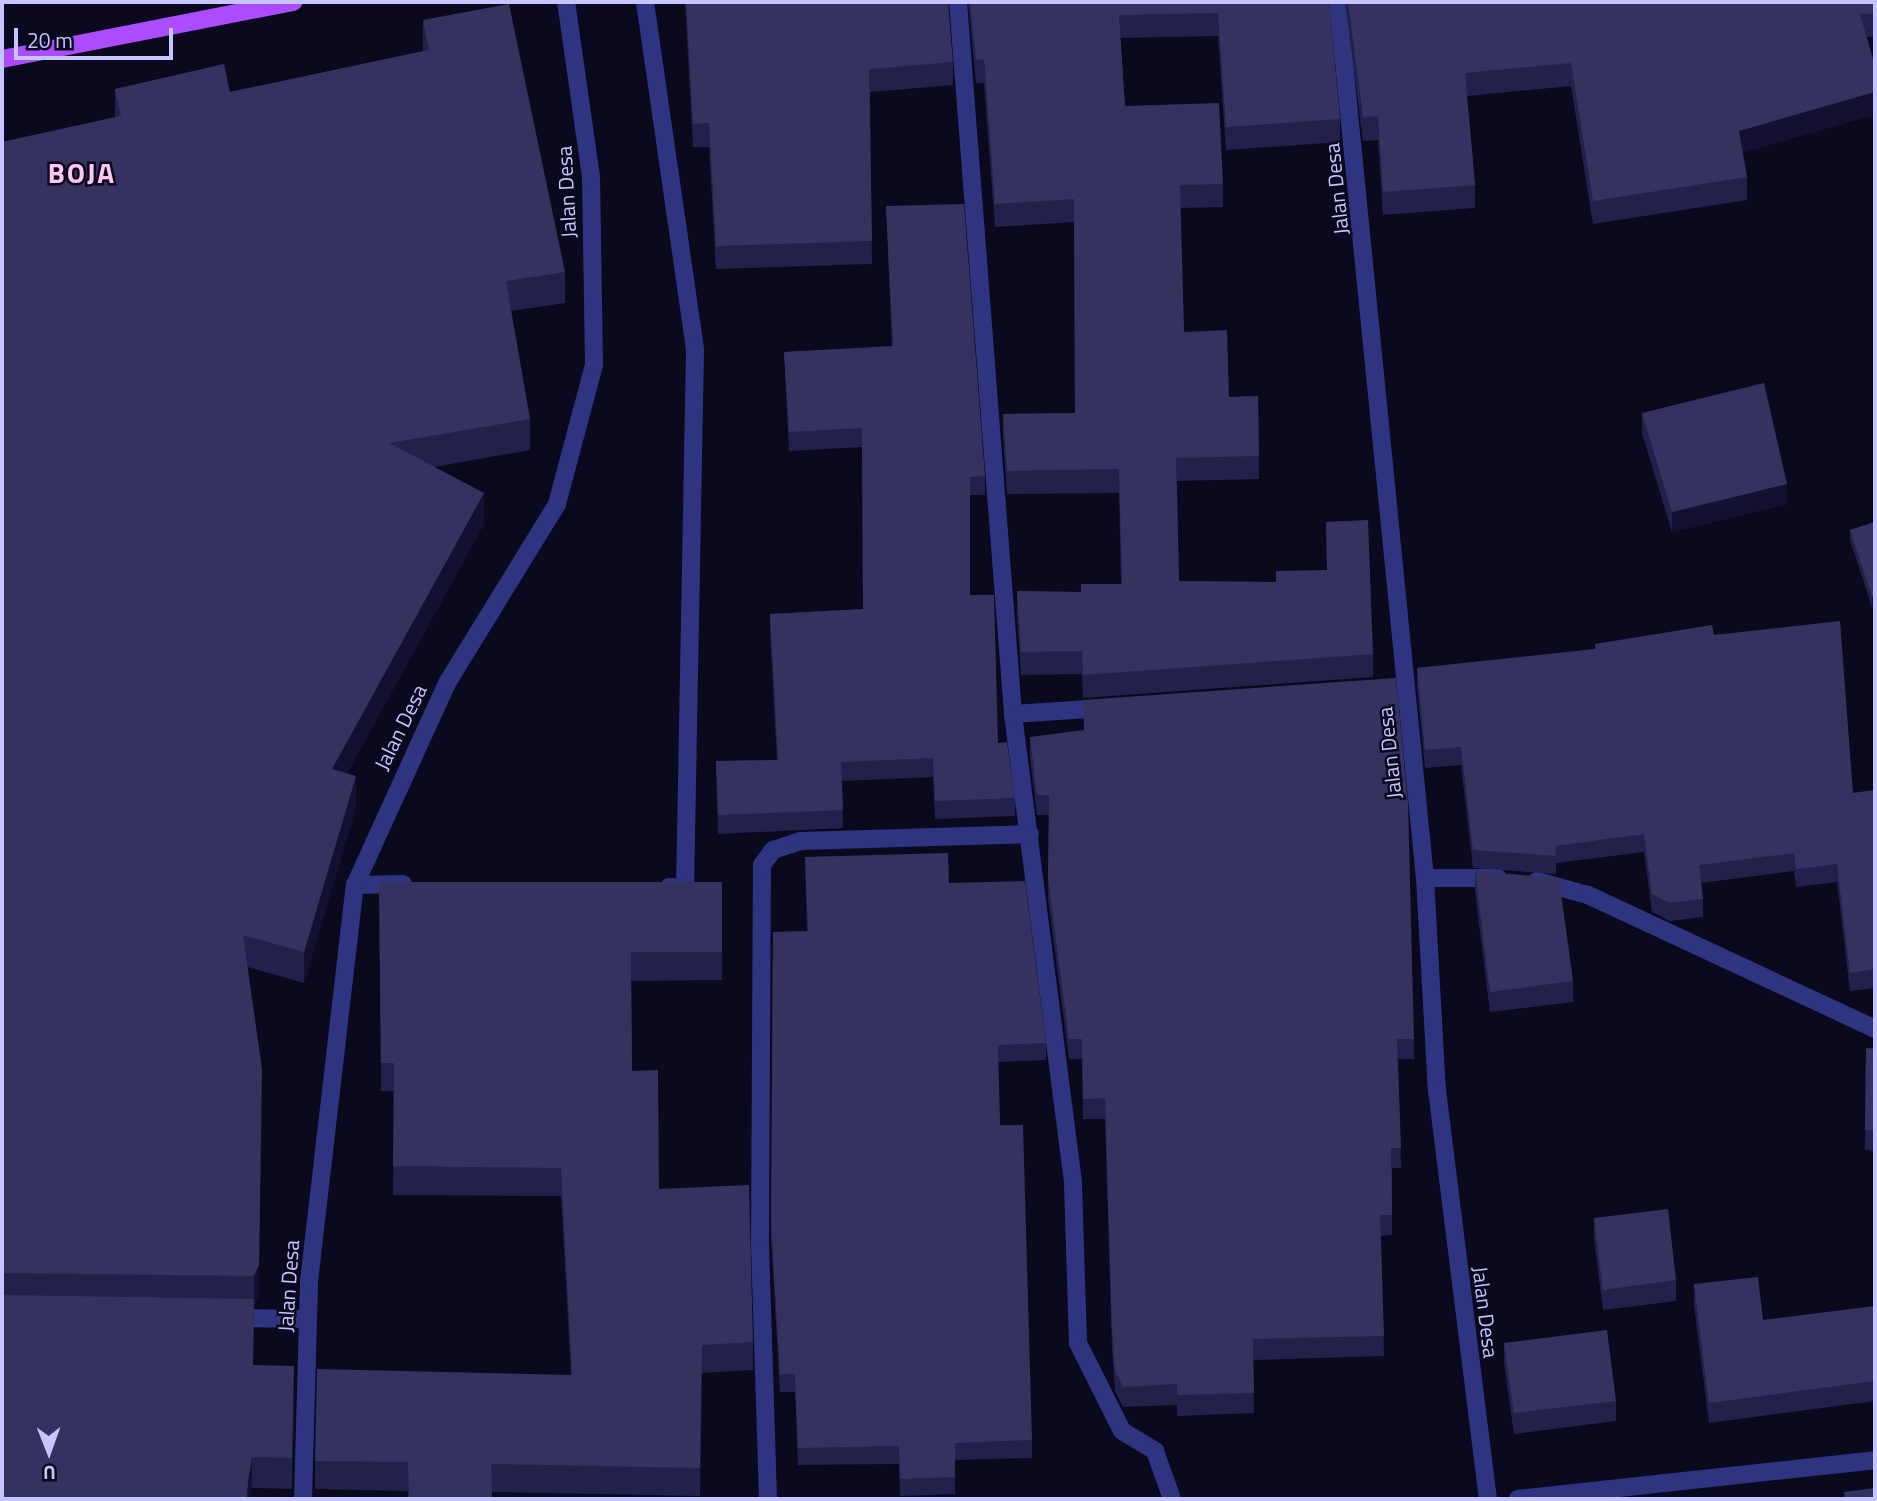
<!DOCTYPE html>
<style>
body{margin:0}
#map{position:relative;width:1877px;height:1501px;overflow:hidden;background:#0b091d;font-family:"Titillium Web",sans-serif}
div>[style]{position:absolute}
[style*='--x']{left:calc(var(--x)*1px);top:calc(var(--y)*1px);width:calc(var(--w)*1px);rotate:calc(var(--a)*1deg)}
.minor>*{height:18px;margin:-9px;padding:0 9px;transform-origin:9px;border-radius:9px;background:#2f3481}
.tertiary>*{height:18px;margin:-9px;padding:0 9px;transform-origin:9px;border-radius:9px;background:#2f3481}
.primary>*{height:18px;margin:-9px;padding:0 9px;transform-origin:9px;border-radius:9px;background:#ac4cff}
.wall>*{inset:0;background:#24204c}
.shaded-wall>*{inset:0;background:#131031}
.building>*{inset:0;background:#363260}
span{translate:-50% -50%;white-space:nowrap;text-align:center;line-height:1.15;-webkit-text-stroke:5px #0b091d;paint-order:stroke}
.street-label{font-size:21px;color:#c6c5ff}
.district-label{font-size:28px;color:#ffc7f0;font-weight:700;letter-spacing:2px}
.frame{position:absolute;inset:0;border:4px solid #c6c5ff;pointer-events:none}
.north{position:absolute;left:14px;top:1417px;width:70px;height:70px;-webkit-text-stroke:5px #0b091d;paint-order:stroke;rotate:179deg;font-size:19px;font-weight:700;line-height:28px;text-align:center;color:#c6c5ff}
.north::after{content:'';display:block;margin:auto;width:24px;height:32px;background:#c6c5ff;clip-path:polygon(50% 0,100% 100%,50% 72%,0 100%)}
.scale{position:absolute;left:14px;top:28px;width:159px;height:32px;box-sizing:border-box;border:4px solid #c6c5ff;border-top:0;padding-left:9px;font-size:21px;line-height:24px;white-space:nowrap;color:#c6c5ff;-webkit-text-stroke:5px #0b091d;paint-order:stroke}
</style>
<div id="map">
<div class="minor">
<i style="--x:645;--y:2;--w:352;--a:81.8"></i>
<i style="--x:695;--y:350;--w:538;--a:91.06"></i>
<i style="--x:685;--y:888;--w:16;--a:-176"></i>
<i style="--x:958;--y:2;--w:714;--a:85.58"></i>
<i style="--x:1013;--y:714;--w:474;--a:82.7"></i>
<i style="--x:1073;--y:1184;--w:159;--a:88.2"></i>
<i style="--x:1078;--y:1343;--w:98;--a:63.4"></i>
<i style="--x:1122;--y:1431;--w:39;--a:31"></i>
<i style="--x:1155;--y:1451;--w:51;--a:70.5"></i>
<i style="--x:1338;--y:2;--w:880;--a:84.33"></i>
<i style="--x:1425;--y:878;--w:212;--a:86.8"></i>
<i style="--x:1437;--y:1090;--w:412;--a:82.9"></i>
<i style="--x:1013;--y:714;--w:92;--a:-3.7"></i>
<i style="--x:1425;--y:878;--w:73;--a:0"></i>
<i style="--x:1537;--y:881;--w:53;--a:15.4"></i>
<i style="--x:1588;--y:895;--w:317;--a:25"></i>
<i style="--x:355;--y:885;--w:48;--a:-1.2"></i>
<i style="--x:229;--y:1318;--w:78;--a:0.7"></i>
<i style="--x:768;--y:1499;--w:261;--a:-91.8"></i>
<i style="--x:760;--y:1238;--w:373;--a:-89.7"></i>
<i style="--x:762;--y:865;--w:19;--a:-54"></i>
<i style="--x:773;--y:850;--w:28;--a:-18"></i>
<i style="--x:800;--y:841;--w:230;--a:-1.7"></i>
<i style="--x:1518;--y:1499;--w:359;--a:-6.2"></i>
</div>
<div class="tertiary">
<i style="--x:303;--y:1499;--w:218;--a:-88.4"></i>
<i style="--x:309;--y:1281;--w:399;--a:-83.4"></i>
<i style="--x:355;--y:885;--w:222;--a:-65.5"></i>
<i style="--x:447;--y:683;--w:210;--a:-58.4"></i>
<i style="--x:557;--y:504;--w:144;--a:-75.1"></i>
<i style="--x:594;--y:365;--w:188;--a:-90.9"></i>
<i style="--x:591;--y:177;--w:177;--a:-98.1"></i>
</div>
<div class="primary">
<i style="--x:2;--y:59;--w:297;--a:-11.1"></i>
</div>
<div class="wall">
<i style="clip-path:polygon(685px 2px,953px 62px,953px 85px,870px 92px,872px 264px,716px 269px,709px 147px,693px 147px)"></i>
<i style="clip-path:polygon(968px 2px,1329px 2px,1340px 119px,1340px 142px,1226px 150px,1218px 36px,1120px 38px,1125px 106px,1223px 184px,1223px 207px,1180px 208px,1184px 332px,1229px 397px,1258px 396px,1259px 479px,1177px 481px,1179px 581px,1276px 582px,1327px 570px,1326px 522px,1373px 654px,1373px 677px,1083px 698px,1082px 674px,1021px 675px,1017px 614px,1017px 591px,1081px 592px,1121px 584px,1119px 493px,1007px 494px,1003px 437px,1003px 414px,1075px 413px,1074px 222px,995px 227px,984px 83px,976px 83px)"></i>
<i style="clip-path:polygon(1345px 2px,1875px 2px,1875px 37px,1867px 37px,1743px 153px,1747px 177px,1747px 200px,1593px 224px,1571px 86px,1467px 96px,1475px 185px,1475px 208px,1383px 215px,1378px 140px,1363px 141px)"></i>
<i style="clip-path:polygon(423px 20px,565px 272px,565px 303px,511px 311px,530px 419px,530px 450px,434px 467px,484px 524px,347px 773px,356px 807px,304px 983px,248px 967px,259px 1296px,254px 1307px,253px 1365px,294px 1397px,292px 1489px,252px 1488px,2px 1499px,2px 142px,115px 117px,115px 89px,230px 92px,423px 51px)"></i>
<i style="clip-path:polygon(886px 206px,985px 476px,985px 495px,970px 495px,970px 595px,998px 743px,1015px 798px,1015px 816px,935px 819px,933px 777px,842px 781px,843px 828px,718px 834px,716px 761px,777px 760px,770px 632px,770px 614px,863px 609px,862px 447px,789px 451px,784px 352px,892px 347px)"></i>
<i style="clip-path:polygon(1642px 413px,1787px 504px,1672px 532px,1642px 433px)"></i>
<i style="clip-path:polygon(1875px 522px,1872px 607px,1850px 540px,1850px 530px)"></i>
<i style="clip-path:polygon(1714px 635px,1853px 793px,1875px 790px,1875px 988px,1850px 991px,1837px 882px,1796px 887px,1794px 871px,1701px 883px,1703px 899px,1703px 917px,1670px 921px,1652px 912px,1644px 852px,1556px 863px,1556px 874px,1473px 868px,1461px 765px,1425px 768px,1417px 686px,1417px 668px,1595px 649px,1595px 644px)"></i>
<i style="clip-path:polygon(1030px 737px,1414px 1039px,1414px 1059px,1398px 1059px,1401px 1168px,1392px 1168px,1392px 1235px,1381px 1236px,1384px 1356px,1253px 1360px,1254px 1413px,1177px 1416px,1177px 1405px,1123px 1407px,1115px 1391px,1112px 1349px,1105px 1119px,1083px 1119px,1082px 1059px,1069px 1059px,1048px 898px,1049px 815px,1037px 815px,1030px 758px)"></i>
<i style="clip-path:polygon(805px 857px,949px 883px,1046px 1043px,1046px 1060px,998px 1062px,1000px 1125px,1032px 1440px,1032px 1458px,955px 1460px,955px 1494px,900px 1496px,899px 1464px,798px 1465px,795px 1392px,780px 1392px,771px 1238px,773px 932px,807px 931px)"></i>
<i style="clip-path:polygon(1475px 871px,1573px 981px,1573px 1002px,1490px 1012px,1475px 891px)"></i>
<i style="clip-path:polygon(379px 882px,722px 882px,722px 980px,631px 981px,632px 1071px,659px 1189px,753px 1342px,753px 1370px,702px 1373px,700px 1496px,492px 1492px,492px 1499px,408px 1499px,408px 1491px,315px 1489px,315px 1461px,571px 1374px,561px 1196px,393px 1195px,394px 1091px,381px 1091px)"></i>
<i style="clip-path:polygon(1866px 1048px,1875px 1049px,1875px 1151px,1865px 1150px)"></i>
<i style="clip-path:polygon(1594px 1218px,1676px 1280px,1676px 1301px,1603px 1310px,1594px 1239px)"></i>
<i style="clip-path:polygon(1694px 1284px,1763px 1320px,1875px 1306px,1875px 1401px,1709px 1423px,1694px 1305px)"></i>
<i style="clip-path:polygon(1504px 1343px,1616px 1401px,1616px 1421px,1514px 1434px,1504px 1363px)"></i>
</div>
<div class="shaded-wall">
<i style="clip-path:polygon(1875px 92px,1875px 115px,1739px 154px,1739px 131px)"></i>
<i style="clip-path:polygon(1787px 484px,1787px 504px,1672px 532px,1672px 512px)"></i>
<i style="clip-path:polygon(484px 493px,484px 524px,332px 800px,332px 769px)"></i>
<i style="clip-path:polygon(1875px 596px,1875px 606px,1872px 607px,1872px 597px)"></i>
<i style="clip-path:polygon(356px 776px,356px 807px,304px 983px,304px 952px)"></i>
<i style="clip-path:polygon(262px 1100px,259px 1296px,254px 1307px,254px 1276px)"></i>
<i style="clip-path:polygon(702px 1345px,702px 1373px,700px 1496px,700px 1468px)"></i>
<i style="clip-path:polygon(294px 1366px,294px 1397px,292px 1489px,292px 1458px)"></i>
<i style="clip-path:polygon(252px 1457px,252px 1488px,250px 1499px,247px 1499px,248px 1480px)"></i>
</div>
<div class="building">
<i style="clip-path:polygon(686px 2px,948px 2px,953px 62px,869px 69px,872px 241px,716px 246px,709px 123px,693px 124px)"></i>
<i style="clip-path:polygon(970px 2px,1329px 2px,1340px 119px,1226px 127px,1218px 13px,1119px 15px,1125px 106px,1219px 103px,1223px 184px,1180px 185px,1184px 332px,1227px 330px,1229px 397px,1258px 396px,1259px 456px,1176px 458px,1179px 581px,1276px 582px,1276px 571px,1327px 570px,1326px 522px,1368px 520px,1373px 654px,1083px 675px,1082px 651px,1021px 652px,1017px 591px,1081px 592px,1081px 584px,1122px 584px,1119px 469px,1007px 471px,1003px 414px,1075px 413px,1074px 199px,995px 204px,984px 59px,976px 60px)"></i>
<i style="clip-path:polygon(1348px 2px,1875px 2px,1875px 14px,1860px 14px,1875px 66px,1875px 92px,1739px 131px,1747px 177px,1593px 201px,1571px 63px,1465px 73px,1475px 185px,1383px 192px,1378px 116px,1363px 117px)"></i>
<i style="clip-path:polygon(509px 4px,565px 272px,506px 281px,530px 419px,389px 443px,484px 493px,332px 769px,356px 776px,304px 952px,243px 935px,262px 1069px,259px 1265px,254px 1276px,2px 1273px,2px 142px,121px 116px,115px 89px,224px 64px,230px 92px,429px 50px,423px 20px)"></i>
<i style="clip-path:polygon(964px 204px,985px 476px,970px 477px,970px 595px,994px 595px,998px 743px,1007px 742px,1015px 798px,935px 801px,933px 758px,841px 762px,843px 810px,718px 815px,716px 761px,778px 760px,770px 614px,863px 609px,862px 428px,789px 432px,784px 352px,893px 346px,886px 206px)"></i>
<i style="clip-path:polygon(1764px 383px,1787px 484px,1672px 512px,1642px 413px)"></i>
<i style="clip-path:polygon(1875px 522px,1875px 596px,1872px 597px,1850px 530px)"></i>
<i style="clip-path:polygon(1840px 621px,1853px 793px,1875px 790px,1875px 969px,1850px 973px,1837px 864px,1796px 869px,1794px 853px,1699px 865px,1703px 899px,1670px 903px,1652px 894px,1644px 834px,1555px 846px,1556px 856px,1473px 850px,1461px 747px,1425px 750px,1417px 668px,1596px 649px,1595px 644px,1712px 625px,1714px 635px)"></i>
<i style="clip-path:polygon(1396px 678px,1408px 803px,1414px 1039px,1397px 1039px,1401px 1148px,1391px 1148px,1392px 1215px,1380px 1215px,1384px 1336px,1253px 1339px,1254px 1393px,1177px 1395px,1177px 1384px,1123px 1387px,1115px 1371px,1112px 1329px,1105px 1098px,1083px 1099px,1082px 1039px,1069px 1039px,1048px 878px,1049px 795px,1037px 795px,1030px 737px,1084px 730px,1083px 700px)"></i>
<i style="clip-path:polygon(948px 853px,949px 883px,1025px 881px,1046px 1043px,998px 1045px,1000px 1125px,1023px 1125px,1032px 1440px,955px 1443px,955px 1477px,900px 1479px,899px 1446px,798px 1448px,795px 1374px,780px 1374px,771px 1220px,773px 932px,808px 931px,805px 857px)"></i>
<i style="clip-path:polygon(1475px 871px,1559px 878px,1573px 981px,1490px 992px)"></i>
<i style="clip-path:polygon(379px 882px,722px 882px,722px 952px,631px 952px,632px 1071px,658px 1070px,659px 1189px,749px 1185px,753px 1342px,702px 1345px,700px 1468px,491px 1464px,492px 1499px,409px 1499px,408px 1462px,315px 1461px,317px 1369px,572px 1375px,561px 1168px,393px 1166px,394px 1063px,381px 1063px)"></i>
<i style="clip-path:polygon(1866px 1048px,1875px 1049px,1875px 1130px,1865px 1130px)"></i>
<i style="clip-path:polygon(1668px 1209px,1676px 1280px,1603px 1290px,1594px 1218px)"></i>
<i style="clip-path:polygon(1758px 1277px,1763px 1320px,1875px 1306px,1875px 1381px,1709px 1403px,1694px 1284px)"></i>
<i style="clip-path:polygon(2px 1295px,254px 1299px,253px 1365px,294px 1366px,292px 1458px,252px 1457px,248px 1480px,247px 1499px,2px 1499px)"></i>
<i style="clip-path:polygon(1607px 1330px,1616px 1401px,1514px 1413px,1504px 1343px)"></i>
<i style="clip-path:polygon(1875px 1488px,1875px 1499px,1845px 1499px,1844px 1492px)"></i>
</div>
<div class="street-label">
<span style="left:1336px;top:189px;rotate:-96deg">Jalan Desa</span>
<span style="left:566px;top:192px;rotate:-93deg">Jalan Desa</span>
<span style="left:400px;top:727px;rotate:-64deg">Jalan Desa</span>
<span style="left:1389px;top:753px;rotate:-96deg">Jalan Desa</span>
<span style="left:288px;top:1286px;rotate:-86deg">Jalan Desa</span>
<span style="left:1486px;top:1312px;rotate:83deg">Jalan Desa</span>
</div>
<div class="district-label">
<span style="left:82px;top:173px">BOJA</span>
</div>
<div class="frame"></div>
<div class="north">U</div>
<div class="scale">20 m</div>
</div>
